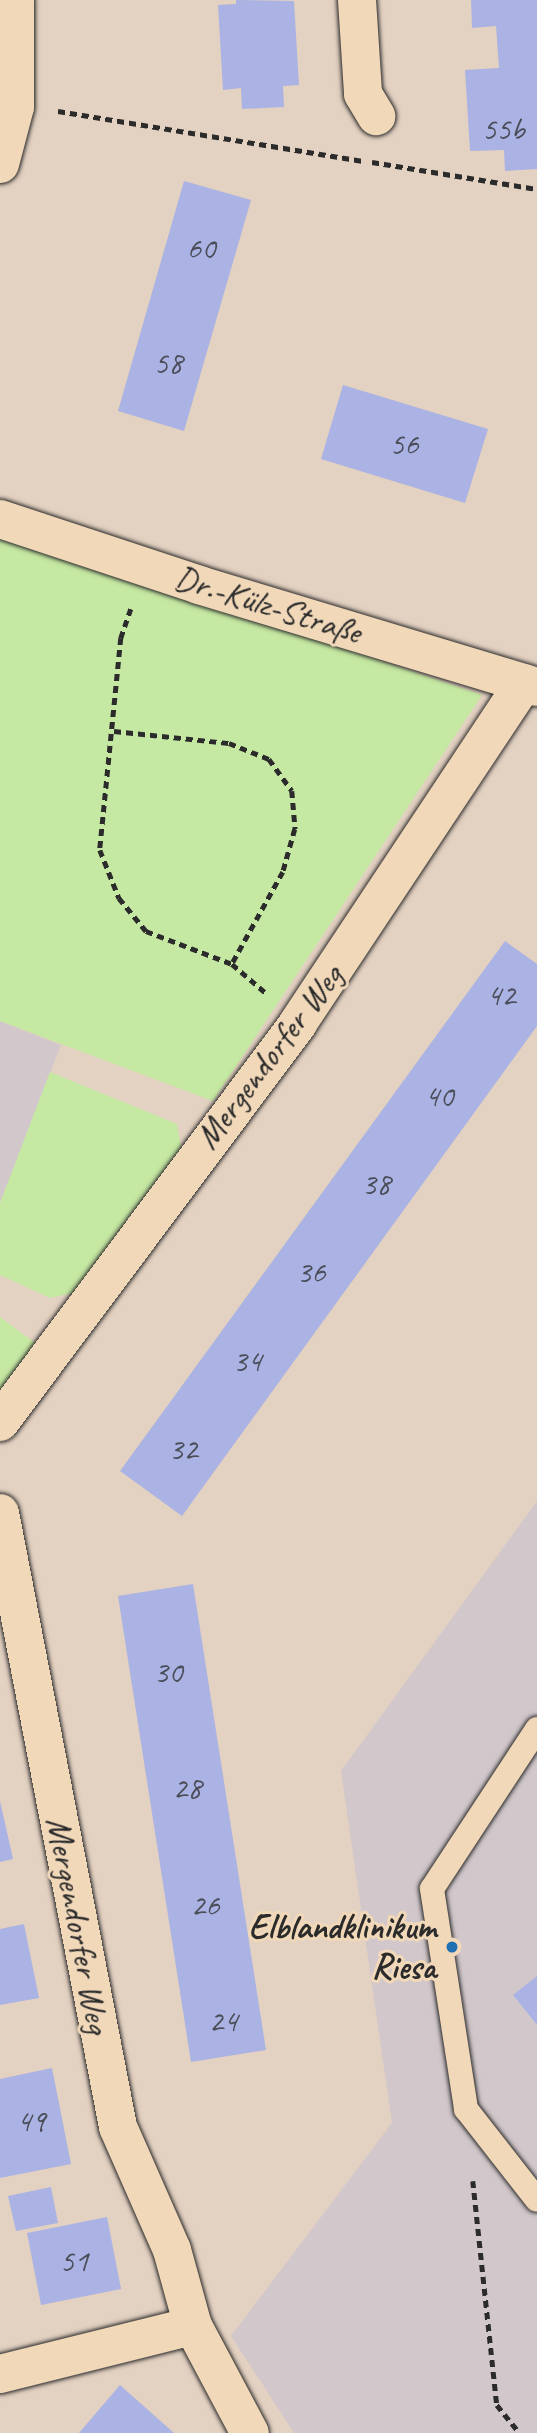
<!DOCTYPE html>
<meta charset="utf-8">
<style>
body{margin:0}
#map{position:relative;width:537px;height:2433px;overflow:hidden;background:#e3d1c1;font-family:Caveat,sans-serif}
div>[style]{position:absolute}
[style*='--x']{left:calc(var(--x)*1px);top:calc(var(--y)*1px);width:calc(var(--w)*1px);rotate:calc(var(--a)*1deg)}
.built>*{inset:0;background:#d2c8cb}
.green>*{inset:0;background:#c5e8a2}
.building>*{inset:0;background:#aab3e3}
.path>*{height:4.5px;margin-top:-2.25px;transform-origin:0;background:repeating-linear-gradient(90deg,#2b2b2b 0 7px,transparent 0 12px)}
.roads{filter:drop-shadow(0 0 2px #2b2b2b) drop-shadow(0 0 2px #2b2b2b)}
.service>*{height:24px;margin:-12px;padding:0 12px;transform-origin:12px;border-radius:12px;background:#f1d8b9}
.minor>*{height:38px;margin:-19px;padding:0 19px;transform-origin:19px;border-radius:19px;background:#f1d8b9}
.dots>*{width:19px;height:19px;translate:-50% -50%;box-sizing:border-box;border:4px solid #f1d8b9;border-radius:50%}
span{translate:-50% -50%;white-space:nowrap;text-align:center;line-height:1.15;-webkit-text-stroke:6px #f1d8b9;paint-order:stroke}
.number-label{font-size:32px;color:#4b4d59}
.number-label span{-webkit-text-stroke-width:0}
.street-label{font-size:35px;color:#2b2b2b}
.poi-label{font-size:35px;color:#2b2b2b;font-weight:700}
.right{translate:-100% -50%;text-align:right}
</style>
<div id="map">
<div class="built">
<i style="clip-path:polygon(0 1021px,61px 1045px,0 1203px)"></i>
<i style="clip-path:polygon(537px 1501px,537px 2433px,294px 2433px,231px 2336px,392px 2123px,341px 1771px)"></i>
</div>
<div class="green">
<i style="clip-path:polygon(0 532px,482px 695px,213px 1101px,0 1021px)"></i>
<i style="clip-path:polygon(50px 1072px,177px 1124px,181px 1148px,73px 1293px,50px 1298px,0 1275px,0 1203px)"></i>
<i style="clip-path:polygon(0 1317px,38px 1345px,0 1395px)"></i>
</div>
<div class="building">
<i style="clip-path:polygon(236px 0,294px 1px,299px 85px,283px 86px,284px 107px,242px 109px,241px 88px,223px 90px,218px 5px,236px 4px)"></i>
<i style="clip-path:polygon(471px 0,537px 0,537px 169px,505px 171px,504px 150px,470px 151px,465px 70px,499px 68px,496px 26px,472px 28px)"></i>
<i style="clip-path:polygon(184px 181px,251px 200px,184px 431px,118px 411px)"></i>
<i style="clip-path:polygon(343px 385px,488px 429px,465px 503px,321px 459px)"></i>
<i style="clip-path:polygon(505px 941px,537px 964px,537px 1026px,182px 1516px,120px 1471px)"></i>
<i style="clip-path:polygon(193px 1584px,266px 2050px,191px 2062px,118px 1596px)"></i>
<i style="clip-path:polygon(0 1801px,13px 1859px,0 1862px)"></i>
<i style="clip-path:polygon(24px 1924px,39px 1998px,0 2005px,0 1929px)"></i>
<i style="clip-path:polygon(537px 1976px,537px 2025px,513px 1995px)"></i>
<i style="clip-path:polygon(52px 2068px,71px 2164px,0 2178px,0 2079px)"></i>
<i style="clip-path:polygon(51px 2187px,58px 2223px,16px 2231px,8px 2196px)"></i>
<i style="clip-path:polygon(107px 2217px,121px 2289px,41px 2305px,27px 2233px)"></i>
<i style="clip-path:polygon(120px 2385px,174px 2433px,79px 2433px)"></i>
</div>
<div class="path">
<i style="--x:58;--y:111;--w:309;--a:9.3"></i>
<i style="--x:372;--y:162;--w:167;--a:9.3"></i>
<i style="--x:131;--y:609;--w:31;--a:109"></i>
<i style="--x:121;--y:638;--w:213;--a:95.7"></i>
<i style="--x:100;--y:850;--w:52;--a:68.4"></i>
<i style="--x:119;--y:898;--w:43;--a:50.7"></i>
<i style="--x:146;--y:931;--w:92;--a:21"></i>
<i style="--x:232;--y:964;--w:45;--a:40.5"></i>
<i style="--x:114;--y:731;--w:116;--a:6"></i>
<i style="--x:229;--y:743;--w:43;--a:21.8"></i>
<i style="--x:269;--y:759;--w:39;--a:54"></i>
<i style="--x:292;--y:791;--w:38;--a:85"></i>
<i style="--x:295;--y:829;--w:45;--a:105.6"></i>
<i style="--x:283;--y:872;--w:105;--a:119"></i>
<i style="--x:473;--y:2181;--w:225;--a:83.9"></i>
<i style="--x:497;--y:2405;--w:36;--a:51"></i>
</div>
<div class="roads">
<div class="service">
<i style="--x:537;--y:1729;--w:191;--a:123.3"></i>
<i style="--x:432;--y:1889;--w:223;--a:81.2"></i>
<i style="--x:466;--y:2109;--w:115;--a:52"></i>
</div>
<div class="minor">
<i style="--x:357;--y:0;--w:94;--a:86.3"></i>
<i style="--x:363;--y:94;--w:26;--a:59"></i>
<i style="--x:0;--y:164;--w:59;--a:-75.3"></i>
<i style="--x:15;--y:107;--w:107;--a:-90"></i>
<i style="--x:0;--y:519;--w:210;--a:18.3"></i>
<i style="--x:199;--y:585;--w:353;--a:16.8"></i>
<i style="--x:0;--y:1422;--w:498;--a:-53.2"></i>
<i style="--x:298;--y:1023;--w:408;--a:-56.4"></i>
<i style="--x:0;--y:1513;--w:625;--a:79.12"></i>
<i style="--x:118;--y:2127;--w:134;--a:66.3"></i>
<i style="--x:172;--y:2250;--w:79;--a:74.6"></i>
<i style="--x:193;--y:2326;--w:121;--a:62"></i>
<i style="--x:0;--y:2374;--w:199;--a:-14"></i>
</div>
</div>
<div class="dots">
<i style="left:452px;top:1947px;background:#1f6fb2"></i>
</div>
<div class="number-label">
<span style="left:503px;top:129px">55b</span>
<span style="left:201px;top:248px">60</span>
<span style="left:168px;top:363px">58</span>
<span style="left:404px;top:444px">56</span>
<span style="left:501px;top:995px">42</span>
<span style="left:439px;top:1096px">40</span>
<span style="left:376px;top:1184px">38</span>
<span style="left:311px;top:1272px">36</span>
<span style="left:247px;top:1361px">34</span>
<span style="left:183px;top:1449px">32</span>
<span style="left:168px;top:1672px">30</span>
<span style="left:187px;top:1788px">28</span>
<span style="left:205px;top:1905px">26</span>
<span style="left:223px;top:2021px">24</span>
<span style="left:31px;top:2121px">49</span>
<span style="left:74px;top:2261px">51</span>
</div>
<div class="street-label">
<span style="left:268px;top:605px;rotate:17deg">Dr.-Külz-Straße</span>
<span style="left:269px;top:1057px;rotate:-53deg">Mergendorfer Weg</span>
<span style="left:78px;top:1925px;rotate:79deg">Mergendorfer Weg</span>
</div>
<div class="poi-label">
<span class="right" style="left:436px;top:1947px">Elblandklinikum<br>Riesa</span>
</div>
</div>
